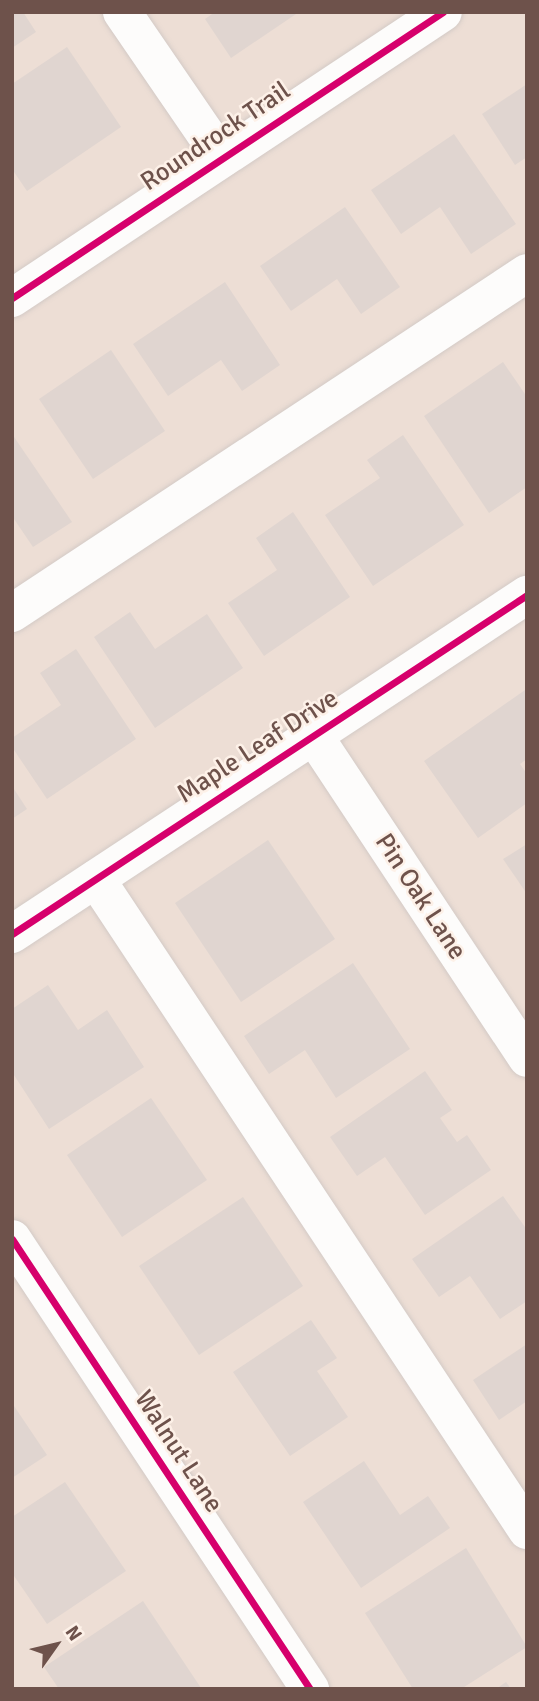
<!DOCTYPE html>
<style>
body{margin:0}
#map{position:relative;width:539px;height:1701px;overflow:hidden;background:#f4ede7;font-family:Signika,sans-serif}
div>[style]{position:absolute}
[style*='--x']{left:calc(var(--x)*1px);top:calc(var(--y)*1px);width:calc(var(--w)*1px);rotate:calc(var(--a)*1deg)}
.residential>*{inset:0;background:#edded5}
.building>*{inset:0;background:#e0d5d0}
.roads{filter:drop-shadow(0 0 2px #d3cac6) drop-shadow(0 0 2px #d3cac6)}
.minor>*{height:38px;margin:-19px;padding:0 19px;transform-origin:19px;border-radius:19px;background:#fdfcfb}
.cycleway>*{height:7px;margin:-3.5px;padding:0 3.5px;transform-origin:3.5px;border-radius:3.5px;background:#d6006c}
span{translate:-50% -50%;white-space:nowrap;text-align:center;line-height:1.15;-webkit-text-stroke:5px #fdf1e8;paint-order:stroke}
.street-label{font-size:26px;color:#6e524b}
.frame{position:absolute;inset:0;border:14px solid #6e524b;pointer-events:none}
.north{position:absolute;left:21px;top:1610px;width:70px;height:70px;-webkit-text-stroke:5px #fdf1e8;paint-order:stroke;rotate:56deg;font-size:19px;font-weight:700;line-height:28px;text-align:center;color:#6e524b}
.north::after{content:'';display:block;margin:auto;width:24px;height:32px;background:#6e524b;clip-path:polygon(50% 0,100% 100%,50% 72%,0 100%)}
</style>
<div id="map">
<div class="residential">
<i style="clip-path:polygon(12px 12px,527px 12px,527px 1689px,12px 1689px)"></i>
</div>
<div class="building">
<i style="clip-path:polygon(12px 12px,23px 12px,36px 32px,12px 48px)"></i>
<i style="clip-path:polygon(215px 12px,299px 12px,231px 58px,205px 19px)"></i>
<i style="clip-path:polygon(67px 47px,121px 127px,27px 191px,12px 169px,12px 84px)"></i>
<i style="clip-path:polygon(527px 84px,527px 157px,515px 165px,482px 114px)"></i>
<i style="clip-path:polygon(454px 134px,516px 224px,471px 254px,440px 207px,401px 234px,371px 190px)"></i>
<i style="clip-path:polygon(345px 207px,400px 287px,361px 314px,337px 279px,291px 311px,260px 266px)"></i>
<i style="clip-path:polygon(225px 282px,280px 365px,242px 391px,221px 360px,168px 396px,133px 344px)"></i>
<i style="clip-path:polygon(111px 350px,165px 431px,93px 479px,39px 399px)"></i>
<i style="clip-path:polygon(503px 362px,527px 397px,527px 487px,489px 513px,424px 416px)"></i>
<i style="clip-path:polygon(12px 434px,72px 522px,33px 547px,12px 516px)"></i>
<i style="clip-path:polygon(403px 435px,464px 525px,373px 586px,325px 515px,380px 478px,367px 460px)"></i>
<i style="clip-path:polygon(293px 512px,350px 597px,264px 656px,228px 603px,277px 570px,256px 538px)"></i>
<i style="clip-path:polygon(130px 612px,155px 649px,207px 614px,243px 668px,155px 728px,94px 637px)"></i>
<i style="clip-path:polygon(76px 649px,136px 739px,47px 799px,12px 747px,12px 738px,61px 705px,40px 673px)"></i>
<i style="clip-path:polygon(525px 690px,527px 759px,520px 764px,527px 774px,527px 803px,478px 838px,424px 761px)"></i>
<i style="clip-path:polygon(12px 786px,27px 809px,12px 819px)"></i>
<i style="clip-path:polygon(268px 840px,335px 939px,241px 1002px,175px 903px)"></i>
<i style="clip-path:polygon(527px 844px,527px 894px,503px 859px)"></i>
<i style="clip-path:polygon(353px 963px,410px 1049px,336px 1098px,305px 1050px,269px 1074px,244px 1036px)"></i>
<i style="clip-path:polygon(48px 985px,78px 1030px,107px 1010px,144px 1067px,49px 1129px,12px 1072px,12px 1009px)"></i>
<i style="clip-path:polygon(425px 1071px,452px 1110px,440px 1118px,457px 1142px,467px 1135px,491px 1170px,425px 1215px,385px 1157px,357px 1176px,330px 1137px)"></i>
<i style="clip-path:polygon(151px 1098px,207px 1180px,122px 1237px,67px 1155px)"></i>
<i style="clip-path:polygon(503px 1196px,527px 1230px,527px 1301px,500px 1319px,470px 1276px,439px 1297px,412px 1259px)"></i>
<i style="clip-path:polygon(243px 1197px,303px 1286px,199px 1355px,139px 1266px)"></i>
<i style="clip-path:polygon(311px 1320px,337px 1358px,317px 1371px,348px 1417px,290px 1456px,233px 1372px)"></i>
<i style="clip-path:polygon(527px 1344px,527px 1401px,499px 1420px,473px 1380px)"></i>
<i style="clip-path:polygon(12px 1403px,47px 1455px,12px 1478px)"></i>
<i style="clip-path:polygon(364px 1461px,400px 1515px,428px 1496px,450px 1528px,361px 1588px,303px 1502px)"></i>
<i style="clip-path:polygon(65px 1482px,126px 1571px,47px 1624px,12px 1573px,12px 1517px)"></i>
<i style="clip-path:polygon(466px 1548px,527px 1647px,461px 1689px,413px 1689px,365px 1613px)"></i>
<i style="clip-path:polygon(143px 1601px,201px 1688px,59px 1689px,44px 1667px)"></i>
<i style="clip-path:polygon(506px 1682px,511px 1689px,496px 1689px)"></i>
</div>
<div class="roads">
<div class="minor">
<i style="--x:122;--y:12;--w:177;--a:55.6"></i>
<i style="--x:12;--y:298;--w:517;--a:-33.57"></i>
<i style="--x:12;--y:613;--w:617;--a:-33.43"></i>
<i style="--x:314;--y:736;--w:386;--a:56.5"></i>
<i style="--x:96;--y:879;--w:781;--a:56.49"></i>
<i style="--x:12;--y:934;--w:617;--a:-33.36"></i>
<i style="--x:12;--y:1239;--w:540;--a:56.49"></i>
</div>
</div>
<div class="cycleway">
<i style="--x:12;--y:298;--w:517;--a:-33.57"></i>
<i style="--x:12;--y:934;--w:617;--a:-33.36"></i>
<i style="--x:12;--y:1239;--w:540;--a:56.49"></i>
</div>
<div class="street-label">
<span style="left:216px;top:137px;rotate:-34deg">Roundrock Trail</span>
<span style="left:258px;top:747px;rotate:-33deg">Maple Leaf Drive</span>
<span style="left:420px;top:897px;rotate:57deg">Pin Oak Lane</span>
<span style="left:178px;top:1452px;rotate:57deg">Walnut Lane</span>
</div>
<div class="frame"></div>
<div class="north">N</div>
</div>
